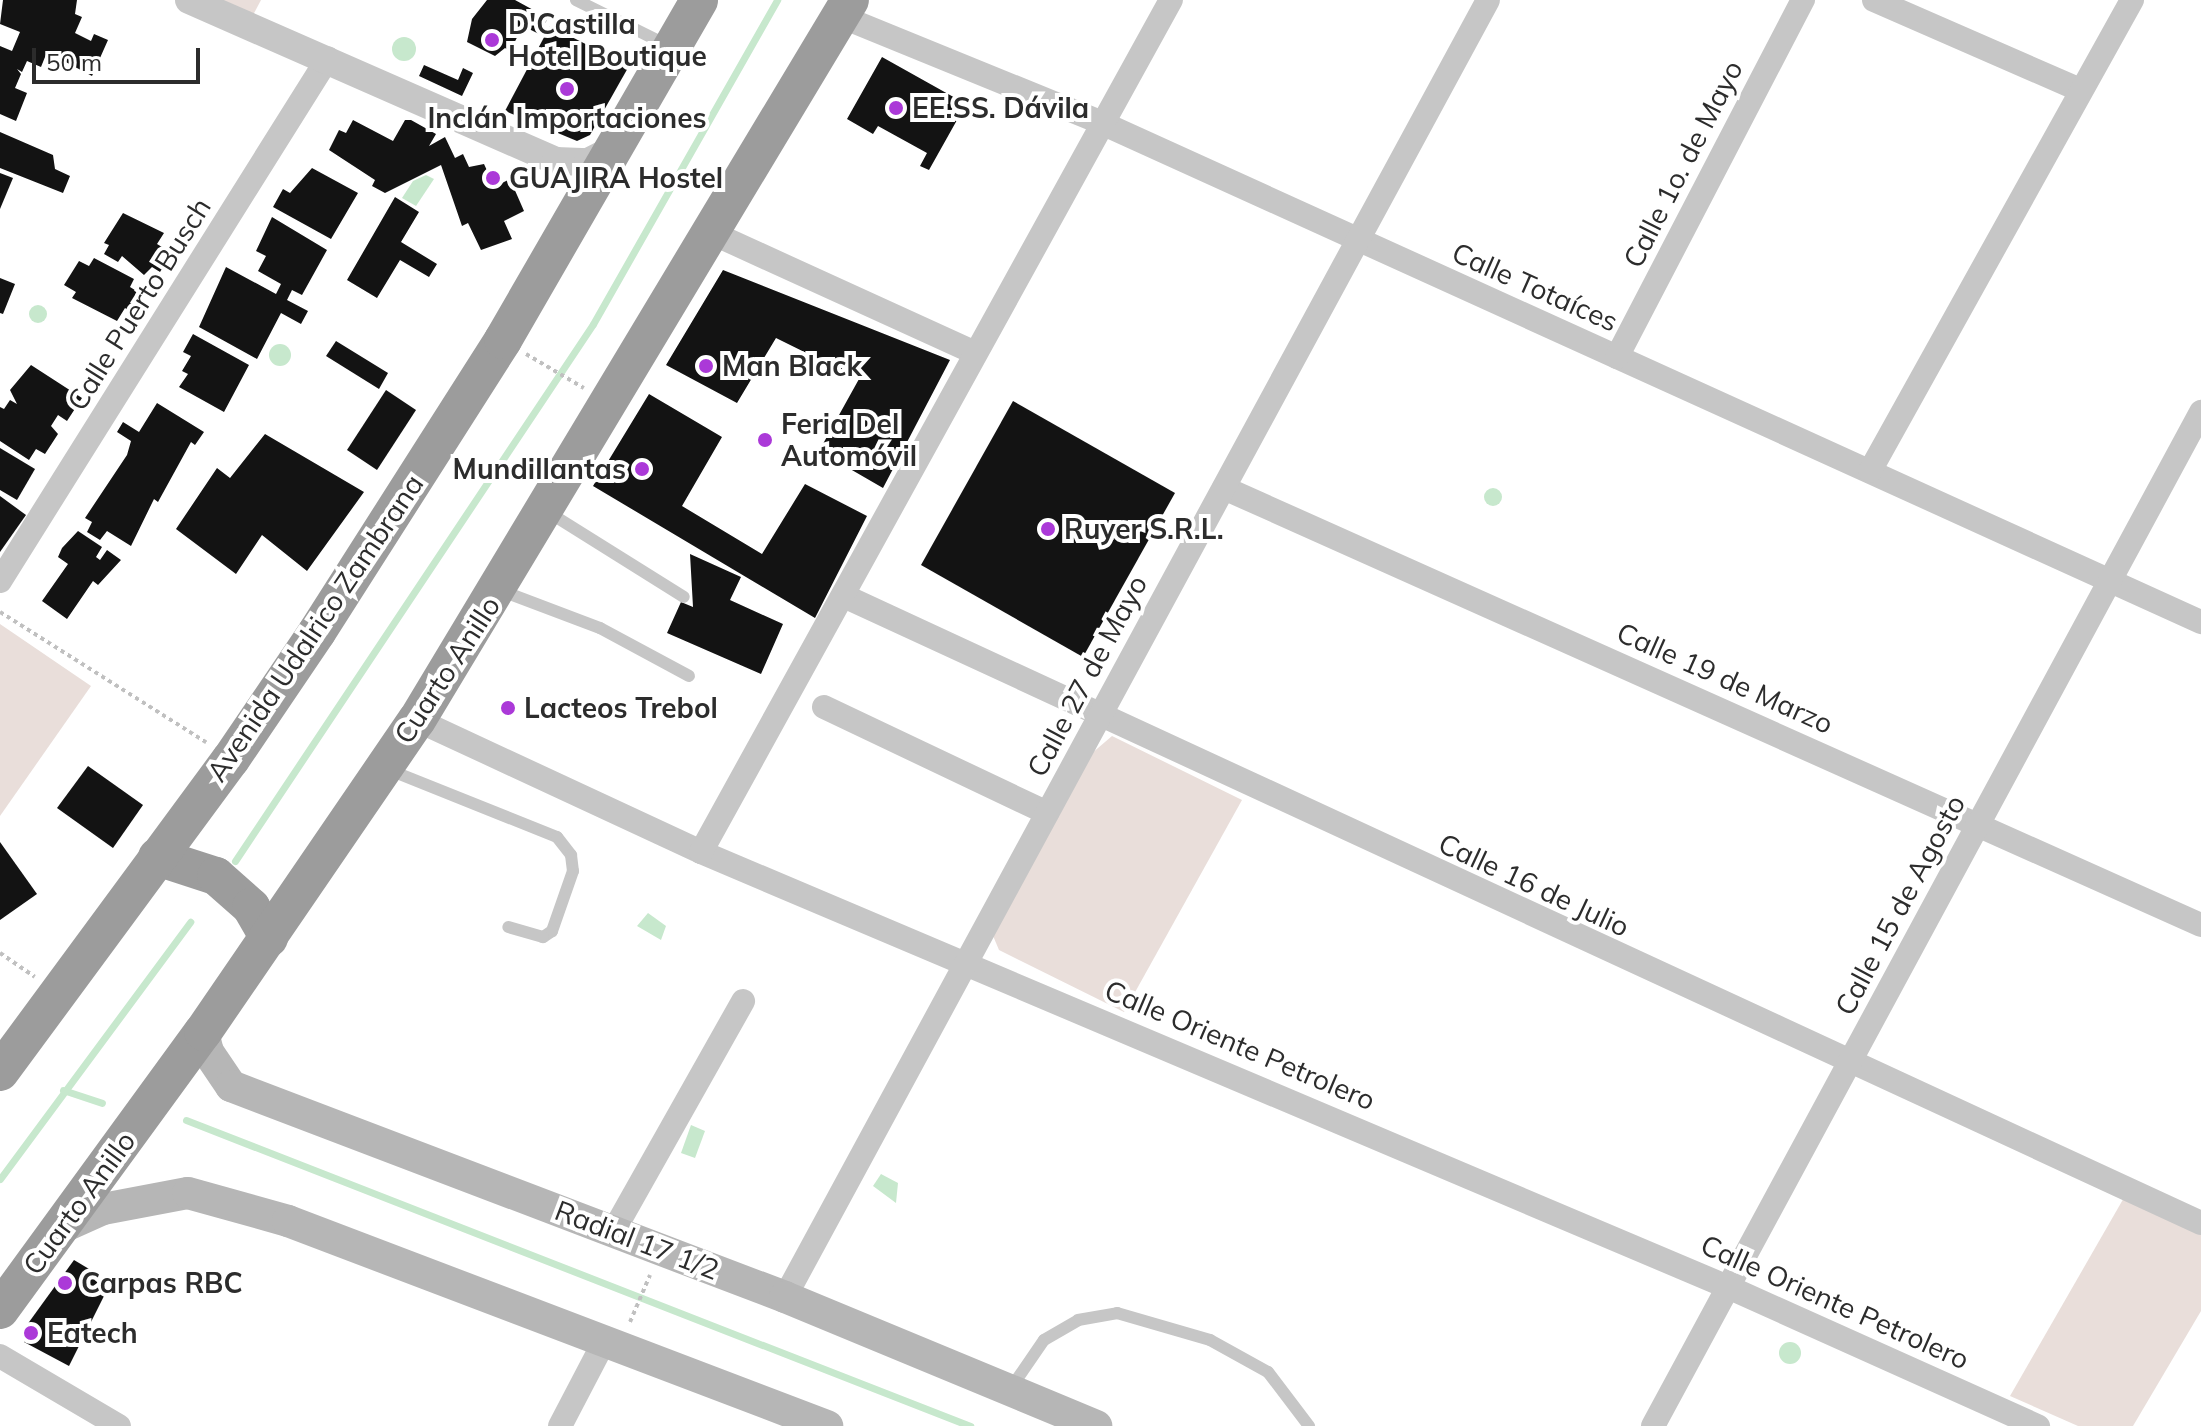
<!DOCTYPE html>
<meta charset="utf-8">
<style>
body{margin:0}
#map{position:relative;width:2201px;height:1426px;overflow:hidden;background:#fff;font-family:Mulish,sans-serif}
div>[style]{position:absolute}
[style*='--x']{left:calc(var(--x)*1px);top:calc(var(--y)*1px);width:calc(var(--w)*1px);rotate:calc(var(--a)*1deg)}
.green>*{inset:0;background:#e9deda}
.water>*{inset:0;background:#c7e8cd}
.round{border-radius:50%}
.stream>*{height:7px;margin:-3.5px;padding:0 3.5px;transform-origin:3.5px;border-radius:3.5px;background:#c7e8cd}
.building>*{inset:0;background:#131313}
.path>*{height:4px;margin-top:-2px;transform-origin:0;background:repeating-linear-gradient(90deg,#c0c0c0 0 4px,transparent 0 8px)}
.service>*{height:12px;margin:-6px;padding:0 6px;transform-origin:6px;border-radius:6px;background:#c6c6c6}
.minor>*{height:24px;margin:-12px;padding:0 12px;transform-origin:12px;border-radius:12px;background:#c6c6c6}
.tertiary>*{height:28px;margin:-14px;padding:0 14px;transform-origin:14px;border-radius:14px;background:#c6c6c6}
.secondary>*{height:32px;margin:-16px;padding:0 16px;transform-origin:16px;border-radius:16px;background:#b6b6b6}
.trunk>*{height:38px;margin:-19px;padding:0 19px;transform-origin:19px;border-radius:19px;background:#9c9c9c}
.dots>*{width:22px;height:22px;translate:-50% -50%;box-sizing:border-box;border:4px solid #fff;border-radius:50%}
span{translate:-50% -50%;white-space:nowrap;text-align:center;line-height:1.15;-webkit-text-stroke:8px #fff;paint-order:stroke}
.poi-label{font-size:28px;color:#2c2c2c;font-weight:700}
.left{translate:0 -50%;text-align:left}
.right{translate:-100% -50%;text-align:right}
.street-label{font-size:28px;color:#2c2c2c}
.scale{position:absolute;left:32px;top:48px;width:168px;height:36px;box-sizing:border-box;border:4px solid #2c2c2c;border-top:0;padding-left:10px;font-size:24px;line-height:28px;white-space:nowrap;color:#2c2c2c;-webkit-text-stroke:6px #fff;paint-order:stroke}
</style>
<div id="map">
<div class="green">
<i style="clip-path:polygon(217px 0,261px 0,253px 15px)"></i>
<i style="clip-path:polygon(0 624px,91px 686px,0 816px)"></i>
<i style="clip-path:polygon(1112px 736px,1242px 800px,1124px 1012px,999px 950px,991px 931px,1091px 754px)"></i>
<i style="clip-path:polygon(2129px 1189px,2201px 1222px,2201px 1311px,2133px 1426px,2078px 1426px,2010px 1396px)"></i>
</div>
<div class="water">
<i class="round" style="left:392px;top:37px;width:24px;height:24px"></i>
<i style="clip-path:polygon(426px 175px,434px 179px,416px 206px,402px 198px,413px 181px)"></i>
<i class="round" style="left:29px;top:305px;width:18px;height:18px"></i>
<i class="round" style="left:269px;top:344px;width:22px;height:22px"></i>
<i class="round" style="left:1484px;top:488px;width:18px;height:18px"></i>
<i style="clip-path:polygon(648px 913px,666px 926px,661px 940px,637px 926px)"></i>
<i style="clip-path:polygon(691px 1125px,705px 1131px,695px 1158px,681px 1153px)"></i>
<i style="clip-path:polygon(881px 1174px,898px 1183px,896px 1203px,873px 1186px)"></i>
<i class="round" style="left:1779px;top:1342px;width:22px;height:22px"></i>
</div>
<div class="stream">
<i style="--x:235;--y:861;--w:645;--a:-56.31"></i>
<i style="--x:593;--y:324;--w:373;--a:-60.4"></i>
<i style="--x:63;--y:1090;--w:41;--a:18.4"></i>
<i style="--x:186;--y:1120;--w:842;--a:21.32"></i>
<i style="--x:0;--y:1179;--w:320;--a:-53.5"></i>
</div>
<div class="building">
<i style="clip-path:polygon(3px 0,77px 0,75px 14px,82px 17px,75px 33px,91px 41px,94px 34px,108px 40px,92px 76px,47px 52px,41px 67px,27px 61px,22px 72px,17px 69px,21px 74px,15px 88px,27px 93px,16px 121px,0 114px,0 46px,12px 51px,20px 32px,0 24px)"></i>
<i style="clip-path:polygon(487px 0,515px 0,548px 18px,539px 34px,523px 26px,510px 51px,505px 48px,495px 56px,467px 42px,472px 19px)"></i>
<i style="clip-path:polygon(550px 26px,629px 66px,590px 135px,577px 141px,505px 111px)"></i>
<i style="clip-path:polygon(882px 57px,966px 104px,929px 170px,920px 166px,927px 153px,878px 126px,873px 134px,847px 119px)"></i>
<i style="clip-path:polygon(424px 65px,458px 80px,463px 68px,473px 73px,462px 96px,419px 76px)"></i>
<i style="clip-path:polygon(353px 120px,393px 141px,405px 120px,411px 120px,436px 134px,429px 146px,445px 137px,455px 158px,463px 154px,469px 167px,484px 164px,490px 177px,498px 174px,502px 183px,510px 179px,524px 211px,504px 221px,512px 239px,481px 250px,468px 223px,462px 226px,441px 165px,385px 193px,372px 186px,375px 180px,329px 150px,339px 130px,346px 133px)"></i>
<i style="clip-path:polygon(0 132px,53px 155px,55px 169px,70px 176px,63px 193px,0 168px)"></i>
<i style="clip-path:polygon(312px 168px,358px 193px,331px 239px,273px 207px,283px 189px,290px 193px)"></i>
<i style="clip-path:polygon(0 173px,13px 178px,0 209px)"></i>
<i style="clip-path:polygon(395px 197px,419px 212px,401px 242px,437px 264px,429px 277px,400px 260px,377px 298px,347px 280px)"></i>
<i style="clip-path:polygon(123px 213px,164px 233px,157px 244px,172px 253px,160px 272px,152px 267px,144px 275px,122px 256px,118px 262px,104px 254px,109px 245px,104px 243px)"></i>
<i style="clip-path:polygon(272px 217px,327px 250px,302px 295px,292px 290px,287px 300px,308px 311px,301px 324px,281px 313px,257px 359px,199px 327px,226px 267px,276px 294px,281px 284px,258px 271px,266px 256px,256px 251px)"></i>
<i style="clip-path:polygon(94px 258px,134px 279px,130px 287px,143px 295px,132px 313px,125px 308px,117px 321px,72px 298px,76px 292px,64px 285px,79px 261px,89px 266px)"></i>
<i style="clip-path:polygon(723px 270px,950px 360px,883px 488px,819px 451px,859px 379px,776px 338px,737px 403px,666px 365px)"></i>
<i style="clip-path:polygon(0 278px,15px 284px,3px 314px,0 313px)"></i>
<i style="clip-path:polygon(193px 334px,249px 365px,224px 412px,179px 387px,188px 374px,182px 371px,191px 356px,183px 352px)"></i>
<i style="clip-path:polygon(336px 341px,388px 373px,379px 389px,326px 356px)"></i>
<i style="clip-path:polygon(31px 365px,82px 398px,67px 421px,58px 415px,51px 426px,58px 434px,45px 454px,36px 449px,29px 460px,0 441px,0 407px,4px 409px,10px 400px,17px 404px,10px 390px)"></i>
<i style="clip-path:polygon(386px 390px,416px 410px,377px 470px,347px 450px)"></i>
<i style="clip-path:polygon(649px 394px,722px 437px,682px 506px,762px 554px,805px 484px,867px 516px,815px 618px,593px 486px)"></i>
<i style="clip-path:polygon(1013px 401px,1175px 493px,1083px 657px,921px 565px)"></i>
<i style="clip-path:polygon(157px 403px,204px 432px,195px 445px,191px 442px,158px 502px,154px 499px,131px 546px,107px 531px,100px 540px,87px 532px,92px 522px,85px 518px,127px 455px,131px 441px,117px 432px,123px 422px,139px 432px)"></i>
<i style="clip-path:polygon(265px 434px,364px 492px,307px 571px,262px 535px,236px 574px,176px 529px,217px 468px,230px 478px)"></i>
<i style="clip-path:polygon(0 448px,35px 469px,17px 500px,0 490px)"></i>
<i style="clip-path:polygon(0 496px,26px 515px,0 552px)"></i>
<i style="clip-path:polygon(78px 531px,102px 547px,96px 557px,100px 560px,107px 550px,121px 560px,98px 585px,93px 581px,67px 619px,42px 601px,68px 564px,58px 557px,62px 548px)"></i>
<i style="clip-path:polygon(690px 554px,741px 577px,730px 600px,783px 624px,761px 674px,667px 633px,681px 602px,693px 607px)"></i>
<i style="clip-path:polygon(88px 766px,143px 805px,113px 848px,57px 808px)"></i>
<i style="clip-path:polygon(0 842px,37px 894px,0 920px)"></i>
<i style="clip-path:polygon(74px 1260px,111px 1282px,69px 1366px,24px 1342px,24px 1329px)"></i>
</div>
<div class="path">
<i style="--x:526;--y:354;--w:67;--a:30.4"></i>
<i style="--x:0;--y:612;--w:244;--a:32.3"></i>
<i style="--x:0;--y:953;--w:42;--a:34.4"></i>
<i style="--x:630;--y:1322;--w:51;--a:-66.9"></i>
</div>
<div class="service">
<i style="--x:576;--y:0;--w:104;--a:26.3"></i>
<i style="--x:548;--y:512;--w:160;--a:32"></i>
<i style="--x:502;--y:591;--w:105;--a:20.7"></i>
<i style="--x:600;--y:628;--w:101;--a:28.3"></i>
<i style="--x:387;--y:769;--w:183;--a:21.8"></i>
<i style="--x:557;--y:837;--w:23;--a:52"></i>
<i style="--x:571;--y:855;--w:16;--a:83"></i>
<i style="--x:573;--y:871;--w:64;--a:109.3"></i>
<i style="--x:552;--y:931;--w:11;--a:146"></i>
<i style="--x:543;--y:937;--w:36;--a:-164"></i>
<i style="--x:1011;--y:1388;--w:58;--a:-55.5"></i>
<i style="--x:1044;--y:1340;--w:39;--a:-30"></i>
<i style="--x:1078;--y:1320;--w:40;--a:-10"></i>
<i style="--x:1117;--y:1313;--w:97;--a:16.2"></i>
<i style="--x:1210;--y:1340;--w:66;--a:28.9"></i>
<i style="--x:1268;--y:1372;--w:68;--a:52.8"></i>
</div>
<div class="minor">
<i style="--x:1874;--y:0;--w:225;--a:23.6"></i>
<i style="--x:840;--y:16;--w:285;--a:22.2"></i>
<i style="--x:1104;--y:124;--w:1205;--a:24.42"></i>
<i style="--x:712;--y:233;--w:289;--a:24.5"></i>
<i style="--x:1617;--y:357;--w:403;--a:-62.5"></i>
<i style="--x:1870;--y:471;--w:539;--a:-60.91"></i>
<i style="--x:1224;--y:488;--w:1070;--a:24.1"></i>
<i style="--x:0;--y:581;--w:617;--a:-57.91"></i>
<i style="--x:844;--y:596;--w:1495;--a:24.8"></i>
<i style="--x:824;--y:707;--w:247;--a:25.4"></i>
<i style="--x:417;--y:720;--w:313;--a:24.9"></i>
<i style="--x:701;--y:852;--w:1115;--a:22.96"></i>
<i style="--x:1728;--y:1287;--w:340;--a:24.2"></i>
<i style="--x:701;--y:852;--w:973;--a:-61.12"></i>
<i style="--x:613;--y:1232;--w:265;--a:-60.6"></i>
<i style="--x:785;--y:1297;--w:1475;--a:-61.54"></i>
<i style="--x:0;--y:1356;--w:138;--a:30.5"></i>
<i style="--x:560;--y:1426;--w:99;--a:-62.4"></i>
<i style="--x:1653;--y:1426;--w:1153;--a:-61.61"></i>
</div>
<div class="tertiary">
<i style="--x:189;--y:0;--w:401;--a:23.7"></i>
<i style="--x:556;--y:161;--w:32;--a:2"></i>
<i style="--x:588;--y:162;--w:31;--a:-27"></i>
</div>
<div class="secondary">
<i style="--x:203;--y:1032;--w:21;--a:76"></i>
<i style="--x:208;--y:1052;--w:41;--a:55.9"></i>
<i style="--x:231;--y:1086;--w:593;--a:20.85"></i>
<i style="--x:785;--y:1297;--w:337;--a:22.5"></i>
<i style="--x:63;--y:1227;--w:44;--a:-24.2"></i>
<i style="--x:103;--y:1209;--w:86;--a:-10.7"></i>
<i style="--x:188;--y:1193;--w:104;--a:15.6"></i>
<i style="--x:288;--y:1221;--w:577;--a:20.82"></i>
</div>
<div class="trunk">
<i style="--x:157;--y:857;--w:62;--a:17.9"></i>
<i style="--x:216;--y:876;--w:47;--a:41.5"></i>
<i style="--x:251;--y:907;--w:36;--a:60"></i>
<i style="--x:0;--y:1072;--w:389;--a:-53.6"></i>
<i style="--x:231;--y:759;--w:153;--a:-55.9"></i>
<i style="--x:317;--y:632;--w:346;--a:-57.5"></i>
<i style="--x:503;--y:340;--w:392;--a:-60"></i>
<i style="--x:0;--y:1310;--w:344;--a:-53.9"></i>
<i style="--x:203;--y:1032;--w:378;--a:-55.6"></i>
<i style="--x:417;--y:720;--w:840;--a:-58.98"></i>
</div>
<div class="dots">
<i style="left:492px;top:40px;background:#ab39d8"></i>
<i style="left:567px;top:89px;background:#ab39d8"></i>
<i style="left:896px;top:108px;background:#ab39d8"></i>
<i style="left:493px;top:178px;background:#ab39d8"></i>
<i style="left:706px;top:366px;background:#ab39d8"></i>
<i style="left:765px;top:440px;background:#ab39d8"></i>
<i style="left:642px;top:469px;background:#ab39d8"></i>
<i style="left:1048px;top:529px;background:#ab39d8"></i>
<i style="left:508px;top:708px;background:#ab39d8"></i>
<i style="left:65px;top:1283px;background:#ab39d8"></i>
<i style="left:31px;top:1333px;background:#ab39d8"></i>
</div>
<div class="poi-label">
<span class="left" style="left:508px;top:40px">D'Castilla<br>Hotel Boutique</span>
<span class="left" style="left:912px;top:108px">EE.SS. Dávila</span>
<span style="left:567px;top:118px">Inclán Importaciones</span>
<span class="left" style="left:509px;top:178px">GUAJIRA Hostel</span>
<span class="left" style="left:722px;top:366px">Man Black</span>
<span class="left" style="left:781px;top:440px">Feria Del<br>Automóvil</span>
<span class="right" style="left:626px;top:469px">Mundillantas</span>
<span class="left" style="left:1064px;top:529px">Ruyer S.R.L.</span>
<span class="left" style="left:524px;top:708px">Lacteos Trebol</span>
<span class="left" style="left:81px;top:1283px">Carpas RBC</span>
<span class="left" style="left:47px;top:1333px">Eatech</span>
</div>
<div class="street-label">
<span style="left:1683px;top:164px;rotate:-63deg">Calle 1o. de Mayo</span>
<span style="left:1535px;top:287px;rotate:24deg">Calle Totaíces</span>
<span style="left:139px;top:304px;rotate:-58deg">Calle Puerto Busch</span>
<span style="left:315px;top:628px;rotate:-56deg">Avenida Udalrico Zambrana</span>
<span style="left:447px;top:670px;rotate:-57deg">Cuarto Anillo</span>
<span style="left:1087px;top:676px;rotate:-62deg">Calle 27 de Mayo</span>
<span style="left:1725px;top:678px;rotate:24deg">Calle 19 de Marzo</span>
<span style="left:1534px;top:885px;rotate:25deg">Calle 16 de Julio</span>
<span style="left:1900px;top:905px;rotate:-62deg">Calle 15 de Agosto</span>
<span style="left:1240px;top:1045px;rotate:23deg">Calle Oriente Petrolero</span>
<span style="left:79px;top:1203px;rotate:-54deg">Cuarto Anillo</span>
<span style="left:637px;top:1240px;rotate:21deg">Radial 17 1/2</span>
<span style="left:1835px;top:1302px;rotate:24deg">Calle Oriente Petrolero</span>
</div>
<div class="scale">50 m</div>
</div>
